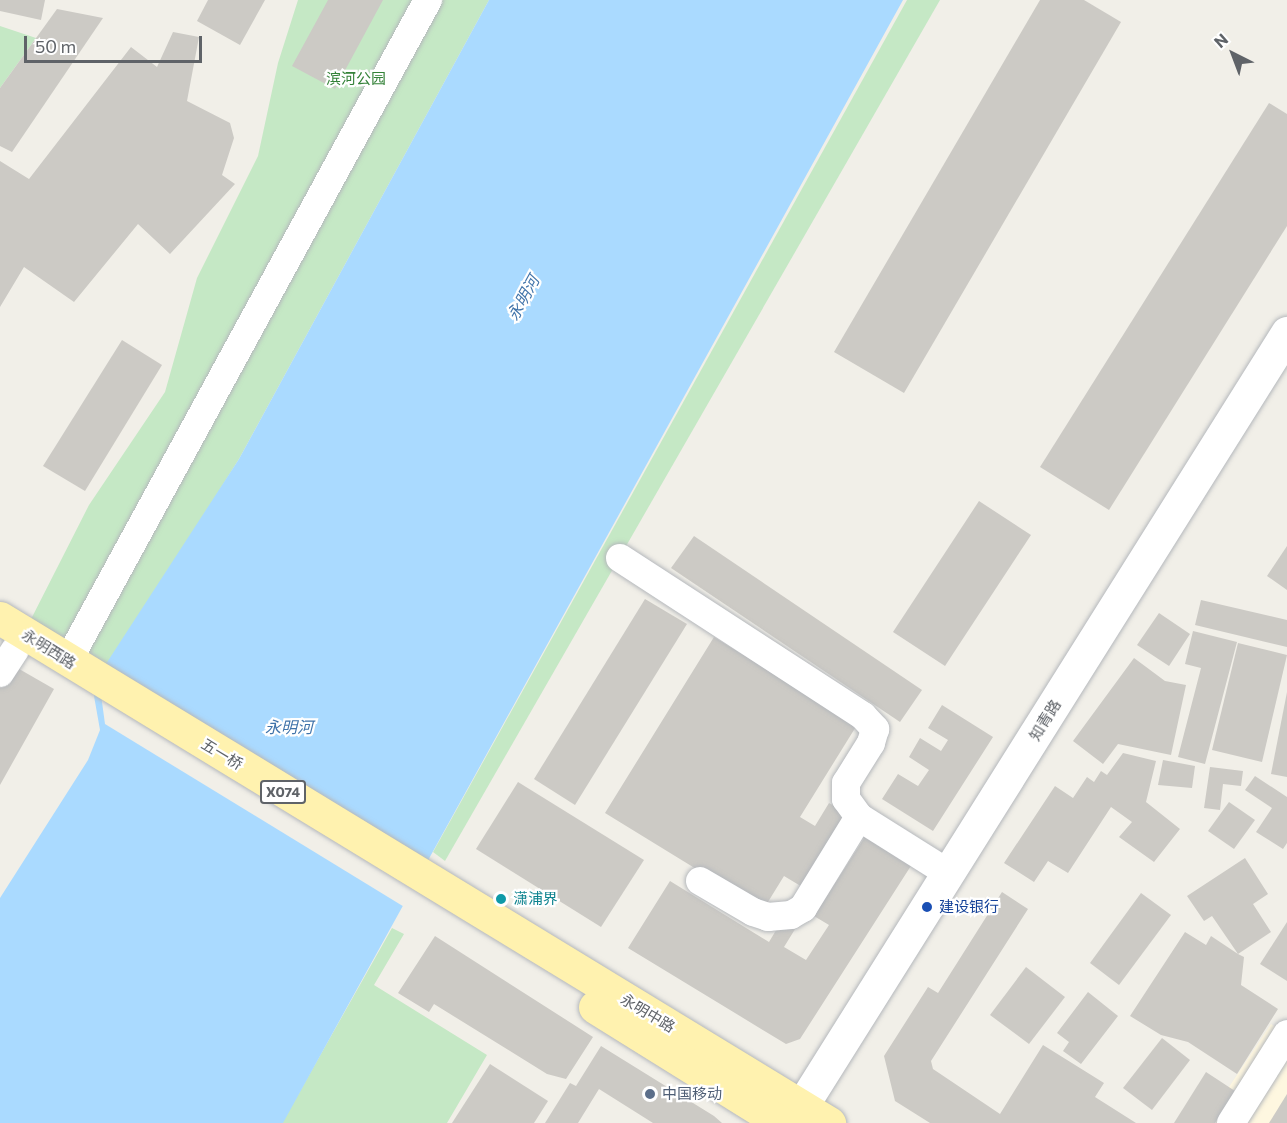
<!DOCTYPE html>
<meta charset="utf-8">
<style>
body{margin:0}
#map{position:relative;width:1287px;height:1123px;overflow:hidden;background:#f1efe8;font-family:Commissioner,"Noto Sans SC",sans-serif}
div>[style]{position:absolute}
[style*='--x']{left:calc(var(--x)*1px);top:calc(var(--y)*1px);width:calc(var(--w)*1px);rotate:calc(var(--a)*1deg)}
.commercial>*{inset:0;background:#fef7e0}
.green>*{inset:0;background:#c5e8c5}
.water>*{inset:0;background:#aadaff}
.pier>*{inset:0;background:#f1efe8}
.building>*{inset:0;background:#cccac5}
.roads{filter:drop-shadow(0 0 2px #b5b8bc) drop-shadow(0 0 2px #b5b8bc)}
.minor>*{height:28px;margin:-14px;padding:0 14px;transform-origin:14px;border-radius:14px;background:#fff}
.secondary>*{height:33px;margin:-16.5px;padding:0 16.5px;transform-origin:16.5px;border-radius:16.5px;background:#fff}
.primary>*{height:33px;margin:-16.5px;padding:0 16.5px;transform-origin:16.5px;border-radius:16.5px;background:#fff2af}
.dots>*{width:16px;height:16px;translate:-50% -50%;box-sizing:border-box;border:3px solid #fff;border-radius:50%}
span{translate:-50% -50%;white-space:nowrap;text-align:center;line-height:1.15;-webkit-text-stroke:4.5px #fff;paint-order:stroke}
.shield-label span{padding:2px 4px;background:#fff;border:2px solid;border-radius:4px;-webkit-text-stroke-width:0}
.shield-label{font-size:14px;color:#5f6368;font-weight:700}
.park-label{font-size:15px;color:#348238}
.street-label{font-size:15px;color:#5f6368}
.culture-label{font-size:15px;color:#0d838f}
.left{translate:0 -50%;text-align:left}
.transit-label{font-size:15px;color:#164399}
.service-label{font-size:15px;color:#4e5e75}
.water-label{font-size:16px;color:#4174aa;font-style:italic}
.north{position:absolute;left:1203px;top:24px;width:60px;height:60px;-webkit-text-stroke:4px #fff;paint-order:stroke;rotate:318deg;font-size:16px;font-weight:700;line-height:24px;text-align:center;color:#5f6368}
.north::after{content:'';display:block;margin:auto;width:21px;height:27px;background:#5f6368;clip-path:polygon(50% 0,100% 100%,50% 72%,0 100%)}
.scale{position:absolute;left:24px;top:36px;width:178px;height:27px;box-sizing:border-box;border:3px solid #5f6368;border-top:0;padding-left:8px;font-size:18px;line-height:21px;white-space:nowrap;color:#5f6368;-webkit-text-stroke:4px #fff;paint-order:stroke}
</style>
<div id="map">
<div class="commercial">
<i style="clip-path:polygon(1271px 1024px,1287px 1034px,1287px 1123px,1205px 1123px)"></i>
</div>
<div class="green">
<i style="clip-path:polygon(298px 0,489px 0,239px 459px,100px 680px,25px 631px,89px 505px,165px 392px,197px 278px,258px 156px,278px 63px)"></i>
<i style="clip-path:polygon(907px 0,940px 0,445px 861px,433px 852px)"></i>
<i style="clip-path:polygon(0 26px,36px 38px,0 88px)"></i>
<i style="clip-path:polygon(392px 928px,404px 934px,374px 985px,487px 1055px,447px 1123px,282px 1123px)"></i>
</div>
<div class="water">
<i style="clip-path:polygon(489px 0,903px 0,283px 1123px,0 1123px,0 898px,88px 760px,100px 730px,94px 696px,102px 670px,239px 459px)"></i>
</div>
<div class="pier">
<i style="clip-path:polygon(99px 680px,431px 863px,406px 908px,105px 724px)"></i>
</div>
<div class="building">
<i style="clip-path:polygon(0 0,45px 0,41px 20px,0 11px)"></i>
<i style="clip-path:polygon(208px 0,265px 0,240px 45px,197px 21px)"></i>
<i style="clip-path:polygon(328px 0,383px 0,335px 89px,292px 66px)"></i>
<i style="clip-path:polygon(1040px 0,1084px 0,1121px 22px,904px 393px,834px 352px)"></i>
<i style="clip-path:polygon(57px 9px,103px 18px,12px 152px,0 146px,0 88px)"></i>
<i style="clip-path:polygon(173px 32px,199px 37px,187px 101px,230px 123px,234px 138px,222px 175px,235px 184px,170px 254px,138px 224px,74px 302px,24px 267px,0 307px,0 161px,29px 179px,131px 47px,157px 67px)"></i>
<i style="clip-path:polygon(1269px 103px,1287px 114px,1287px 226px,1109px 510px,1040px 467px)"></i>
<i style="clip-path:polygon(122px 340px,162px 365px,85px 491px,43px 466px)"></i>
<i style="clip-path:polygon(979px 501px,1031px 535px,945px 666px,893px 632px)"></i>
<i style="clip-path:polygon(694px 536px,922px 690px,900px 722px,671px 568px)"></i>
<i style="clip-path:polygon(1287px 546px,1287px 590px,1267px 576px)"></i>
<i style="clip-path:polygon(645px 599px,687px 624px,575px 805px,534px 779px)"></i>
<i style="clip-path:polygon(1201px 600px,1287px 620px,1287px 647px,1195px 625px)"></i>
<i style="clip-path:polygon(1159px 613px,1190px 634px,1169px 666px,1137px 645px)"></i>
<i style="clip-path:polygon(1193px 631px,1237px 642px,1205px 764px,1178px 757px,1201px 668px,1185px 664px)"></i>
<i style="clip-path:polygon(714px 637px,857px 725px,800px 817px,815px 826px,829px 803px,854px 818px,809px 891px,784px 876px,763px 910px,605px 813px)"></i>
<i style="clip-path:polygon(1238px 643px,1287px 655px,1262px 762px,1212px 750px)"></i>
<i style="clip-path:polygon(0 658px,54px 689px,0 785px)"></i>
<i style="clip-path:polygon(1134px 658px,1165px 681px,1186px 685px,1171px 755px,1118px 744px,1103px 764px,1073px 741px)"></i>
<i style="clip-path:polygon(1287px 692px,1287px 777px,1271px 774px)"></i>
<i style="clip-path:polygon(942px 705px,993px 737px,933px 831px,882px 799px,898px 774px,918px 786px,929px 770px,909px 757px,920px 738px,941px 751px,948px 740px,928px 728px)"></i>
<i style="clip-path:polygon(1123px 753px,1156px 761px,1146px 802px,1180px 829px,1154px 862px,1119px 837px,1132px 822px,1111px 807px,1068px 873px,1048px 861px,1034px 882px,1004px 863px,1055px 786px,1073px 798px,1087px 777px,1094px 782px,1101px 771px,1107px 775px)"></i>
<i style="clip-path:polygon(1163px 760px,1195px 766px,1192px 788px,1158px 785px)"></i>
<i style="clip-path:polygon(1210px 767px,1243px 771px,1241px 786px,1223px 784px,1220px 810px,1204px 808px)"></i>
<i style="clip-path:polygon(1255px 776px,1287px 797px,1287px 843px,1283px 849px,1256px 832px,1272px 808px,1245px 790px)"></i>
<i style="clip-path:polygon(518px 782px,644px 860px,601px 927px,476px 849px)"></i>
<i style="clip-path:polygon(1229px 802px,1255px 820px,1234px 849px,1208px 831px)"></i>
<i style="clip-path:polygon(870px 829px,916px 858px,800px 1039px,786px 1044px,628px 948px,670px 881px,769px 942px,784px 917px,797px 926px,784px 947px,806px 960px,829px 925px,814px 916px)"></i>
<i style="clip-path:polygon(1245px 858px,1268px 894px,1253px 904px,1271px 932px,1238px 954px,1244px 957px,1241px 985px,1278px 1009px,1237px 1074px,1188px 1042px,1161px 1035px,1130px 1016px,1185px 932px,1206px 945px,1211px 936px,1238px 954px,1212px 916px,1204px 921px,1187px 896px)"></i>
<i style="clip-path:polygon(1002px 892px,1028px 909px,931px 1061px,933px 1069px,1000px 1114px,1043px 1045px,1104px 1083px,1095px 1097px,1136px 1123px,930px 1123px,895px 1101px,884px 1056px,928px 987px,938px 993px)"></i>
<i style="clip-path:polygon(1141px 893px,1171px 915px,1119px 985px,1090px 963px)"></i>
<i style="clip-path:polygon(1287px 922px,1287px 981px,1260px 964px)"></i>
<i style="clip-path:polygon(435px 936px,593px 1037px,566px 1079px,547px 1074px,434px 1004px,429px 1012px,398px 993px)"></i>
<i style="clip-path:polygon(1026px 967px,1065px 997px,1029px 1044px,990px 1015px)"></i>
<i style="clip-path:polygon(1088px 992px,1118px 1016px,1081px 1064px,1063px 1051px,1069px 1042px,1057px 1033px)"></i>
<i style="clip-path:polygon(1162px 1038px,1190px 1060px,1152px 1110px,1123px 1088px)"></i>
<i style="clip-path:polygon(601px 1046px,714px 1116px,722px 1123px,653px 1123px,599px 1089px,578px 1123px,545px 1123px,570px 1083px,576px 1086px)"></i>
<i style="clip-path:polygon(490px 1064px,548px 1101px,534px 1123px,452px 1123px)"></i>
<i style="clip-path:polygon(1206px 1072px,1235px 1091px,1215px 1123px,1174px 1123px)"></i>
<i style="clip-path:polygon(1287px 1094px,1287px 1123px,1269px 1123px)"></i>
</div>
<div class="roads">
<div class="minor">
<i style="--x:620;--y:558;--w:290;--a:33"></i>
<i style="--x:863;--y:716;--w:18;--a:47"></i>
<i style="--x:875;--y:729;--w:15;--a:106"></i>
<i style="--x:871;--y:743;--w:47;--a:122"></i>
<i style="--x:846;--y:783;--w:16;--a:90"></i>
<i style="--x:846;--y:799;--w:22;--a:54"></i>
<i style="--x:859;--y:817;--w:105;--a:32.2"></i>
<i style="--x:68;--y:661;--w:753;--a:-61.43"></i>
<i style="--x:0;--y:673;--w:27;--a:-57"></i>
<i style="--x:700;--y:881;--w:61;--a:30.3"></i>
<i style="--x:753;--y:912;--w:16;--a:18"></i>
<i style="--x:768;--y:917;--w:23;--a:-5"></i>
<i style="--x:791;--y:915;--w:14;--a:-30"></i>
<i style="--x:803;--y:908;--w:107;--a:-58.4"></i>
<i style="--x:1231;--y:1123;--w:105;--a:-57.8"></i>
</div>
<div class="secondary">
<i style="--x:791;--y:1123;--w:933;--a:-57.88"></i>
</div>
<div class="primary">
<i style="--x:0;--y:618;--w:971;--a:31.35"></i>
<i style="--x:595;--y:1007;--w:219;--a:31.9"></i>
</div>
</div>
<div class="dots">
<i style="left:501px;top:899px;background:#0f9aa8"></i>
<i style="left:927px;top:907px;background:#1a4fb4"></i>
<i style="left:650px;top:1094px;background:#5c6f8a"></i>
</div>
<div class="shield-label">
<span style="left:283px;top:792px">X074</span>
</div>
<div class="park-label">
<span style="left:356px;top:79px">滨河公园</span>
</div>
<div class="street-label">
<span style="left:49px;top:649px;rotate:32deg">永明西路</span>
<span style="left:1045px;top:720px;rotate:-58deg">知青路</span>
<span style="left:222px;top:754px;rotate:31deg">五一桥</span>
<span style="left:648px;top:1013px;rotate:31deg">永明中路</span>
</div>
<div class="culture-label">
<span class="left" style="left:513px;top:899px">潇浦界</span>
</div>
<div class="transit-label">
<span class="left" style="left:939px;top:907px">建设银行</span>
</div>
<div class="service-label">
<span class="left" style="left:662px;top:1094px">中国移动</span>
</div>
<div class="water-label">
<span style="left:523px;top:298px;rotate:-61deg">永明河</span>
<span style="left:289px;top:727px">永明河</span>
</div>
<div class="north">N</div>
<div class="scale">50 m</div>
</div>
